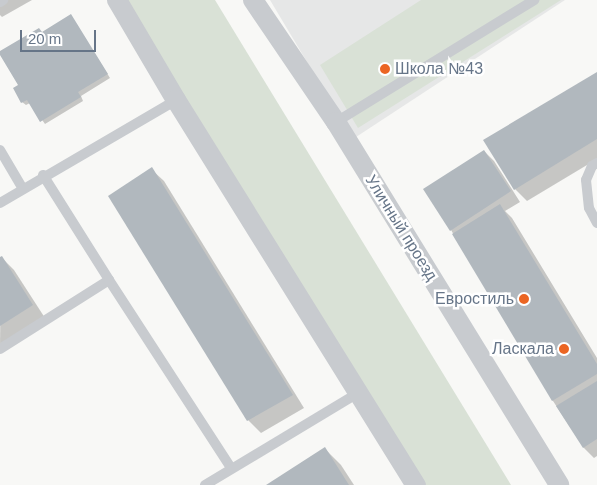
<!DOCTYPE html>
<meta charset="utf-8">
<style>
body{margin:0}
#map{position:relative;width:597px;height:485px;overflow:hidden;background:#f8f8f6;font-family:Helvetica,sans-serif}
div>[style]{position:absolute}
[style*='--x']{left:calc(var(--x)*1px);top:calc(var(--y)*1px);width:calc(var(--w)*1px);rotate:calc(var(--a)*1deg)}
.built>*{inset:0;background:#e6e7e7}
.green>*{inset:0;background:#d9e1d6}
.shadow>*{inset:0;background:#0003}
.building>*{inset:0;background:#b1b8be}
.lane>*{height:10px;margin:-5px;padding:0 5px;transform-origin:5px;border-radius:5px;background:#c8cbcf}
.street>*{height:20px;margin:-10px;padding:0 10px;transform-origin:10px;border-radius:10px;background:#c8cbcf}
.dots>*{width:14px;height:14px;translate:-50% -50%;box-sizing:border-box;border:2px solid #fff;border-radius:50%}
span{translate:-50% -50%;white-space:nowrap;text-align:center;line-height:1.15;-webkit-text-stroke:5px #fff;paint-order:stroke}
.poi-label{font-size:16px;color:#667588}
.left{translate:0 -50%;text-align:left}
.right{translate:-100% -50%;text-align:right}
.street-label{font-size:16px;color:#667588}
.scale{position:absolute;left:20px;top:30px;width:76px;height:22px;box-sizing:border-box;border:2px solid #667588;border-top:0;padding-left:6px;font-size:15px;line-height:18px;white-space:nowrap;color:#667588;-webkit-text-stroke:4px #fff;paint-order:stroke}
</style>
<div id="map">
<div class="built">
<i style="clip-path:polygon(270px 0,565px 0,353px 139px)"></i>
</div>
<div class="green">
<i style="clip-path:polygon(125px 0,215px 0,511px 485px,423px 485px)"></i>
<i style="clip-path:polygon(421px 0,561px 0,358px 128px,320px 65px)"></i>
</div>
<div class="shadow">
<i style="clip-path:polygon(0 0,32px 0,2px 17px,0 15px)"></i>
<i style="clip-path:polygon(71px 16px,110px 78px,81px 96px,83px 101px,45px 124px,30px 103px,26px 105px,22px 102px,19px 85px,0 53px,42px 33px)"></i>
<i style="clip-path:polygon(597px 73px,597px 159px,527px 201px,515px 189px)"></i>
<i style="clip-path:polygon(484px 151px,494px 161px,520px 202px,505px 211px,512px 218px,597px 358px,597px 456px,594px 458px,584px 448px,553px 401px,451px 230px)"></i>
<i style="clip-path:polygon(151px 169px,164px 181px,304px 408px,261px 433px,248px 420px)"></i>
<i style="clip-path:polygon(1px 257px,14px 270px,45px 318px,0 346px)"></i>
<i style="clip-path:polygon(325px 449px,341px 465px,354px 485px,268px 485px)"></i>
</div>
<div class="building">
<i style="clip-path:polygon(71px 14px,108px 74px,78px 92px,81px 97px,40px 122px,27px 100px,21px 103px,13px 88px,18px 85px,0 55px,0 51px,39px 28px,42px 32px)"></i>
<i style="clip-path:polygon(597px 72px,597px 139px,514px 190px,483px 140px)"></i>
<i style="clip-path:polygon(484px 150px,511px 191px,450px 231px,423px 189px)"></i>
<i style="clip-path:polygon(152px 167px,293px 395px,247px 421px,108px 196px)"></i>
<i style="clip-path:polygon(500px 204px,597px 364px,597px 374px,552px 401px,452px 234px)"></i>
<i style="clip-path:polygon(2px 256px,33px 305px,0 326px,0 257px)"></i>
<i style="clip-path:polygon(597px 381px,597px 439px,583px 448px,556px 406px)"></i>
<i style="clip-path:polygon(325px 447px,349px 485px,266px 485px)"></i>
</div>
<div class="lane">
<i style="--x:0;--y:2;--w:4;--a:-34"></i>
<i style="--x:336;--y:122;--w:233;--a:-31.6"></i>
<i style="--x:0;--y:150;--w:45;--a:59.5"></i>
<i style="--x:597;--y:163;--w:6;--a:149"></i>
<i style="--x:592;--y:166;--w:15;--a:113"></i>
<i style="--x:586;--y:180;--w:28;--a:84"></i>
<i style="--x:589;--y:208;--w:17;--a:62"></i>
<i style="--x:43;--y:175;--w:124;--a:57.8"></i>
<i style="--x:0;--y:203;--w:204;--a:-30.3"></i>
<i style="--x:0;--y:349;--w:129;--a:-32.3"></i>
<i style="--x:109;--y:280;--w:224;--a:57"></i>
<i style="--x:205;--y:485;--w:181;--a:-31"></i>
</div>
<div class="street">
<i style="--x:117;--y:0;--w:116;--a:59.5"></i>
<i style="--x:176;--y:100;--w:454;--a:58.1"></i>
<i style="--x:253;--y:0;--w:148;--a:55.8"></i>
<i style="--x:336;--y:122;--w:426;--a:58.4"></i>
</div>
<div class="dots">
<i style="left:385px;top:69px;background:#eb6523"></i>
<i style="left:524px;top:299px;background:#eb6523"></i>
<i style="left:564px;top:349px;background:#eb6523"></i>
</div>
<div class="poi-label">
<span class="left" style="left:395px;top:69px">Школа №43</span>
<span class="right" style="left:514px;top:299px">Евростиль</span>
<span class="right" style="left:554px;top:349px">Ласкала</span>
</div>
<div class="street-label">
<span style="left:401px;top:228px;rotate:58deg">Уличный проезд</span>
</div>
<div class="scale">20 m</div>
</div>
